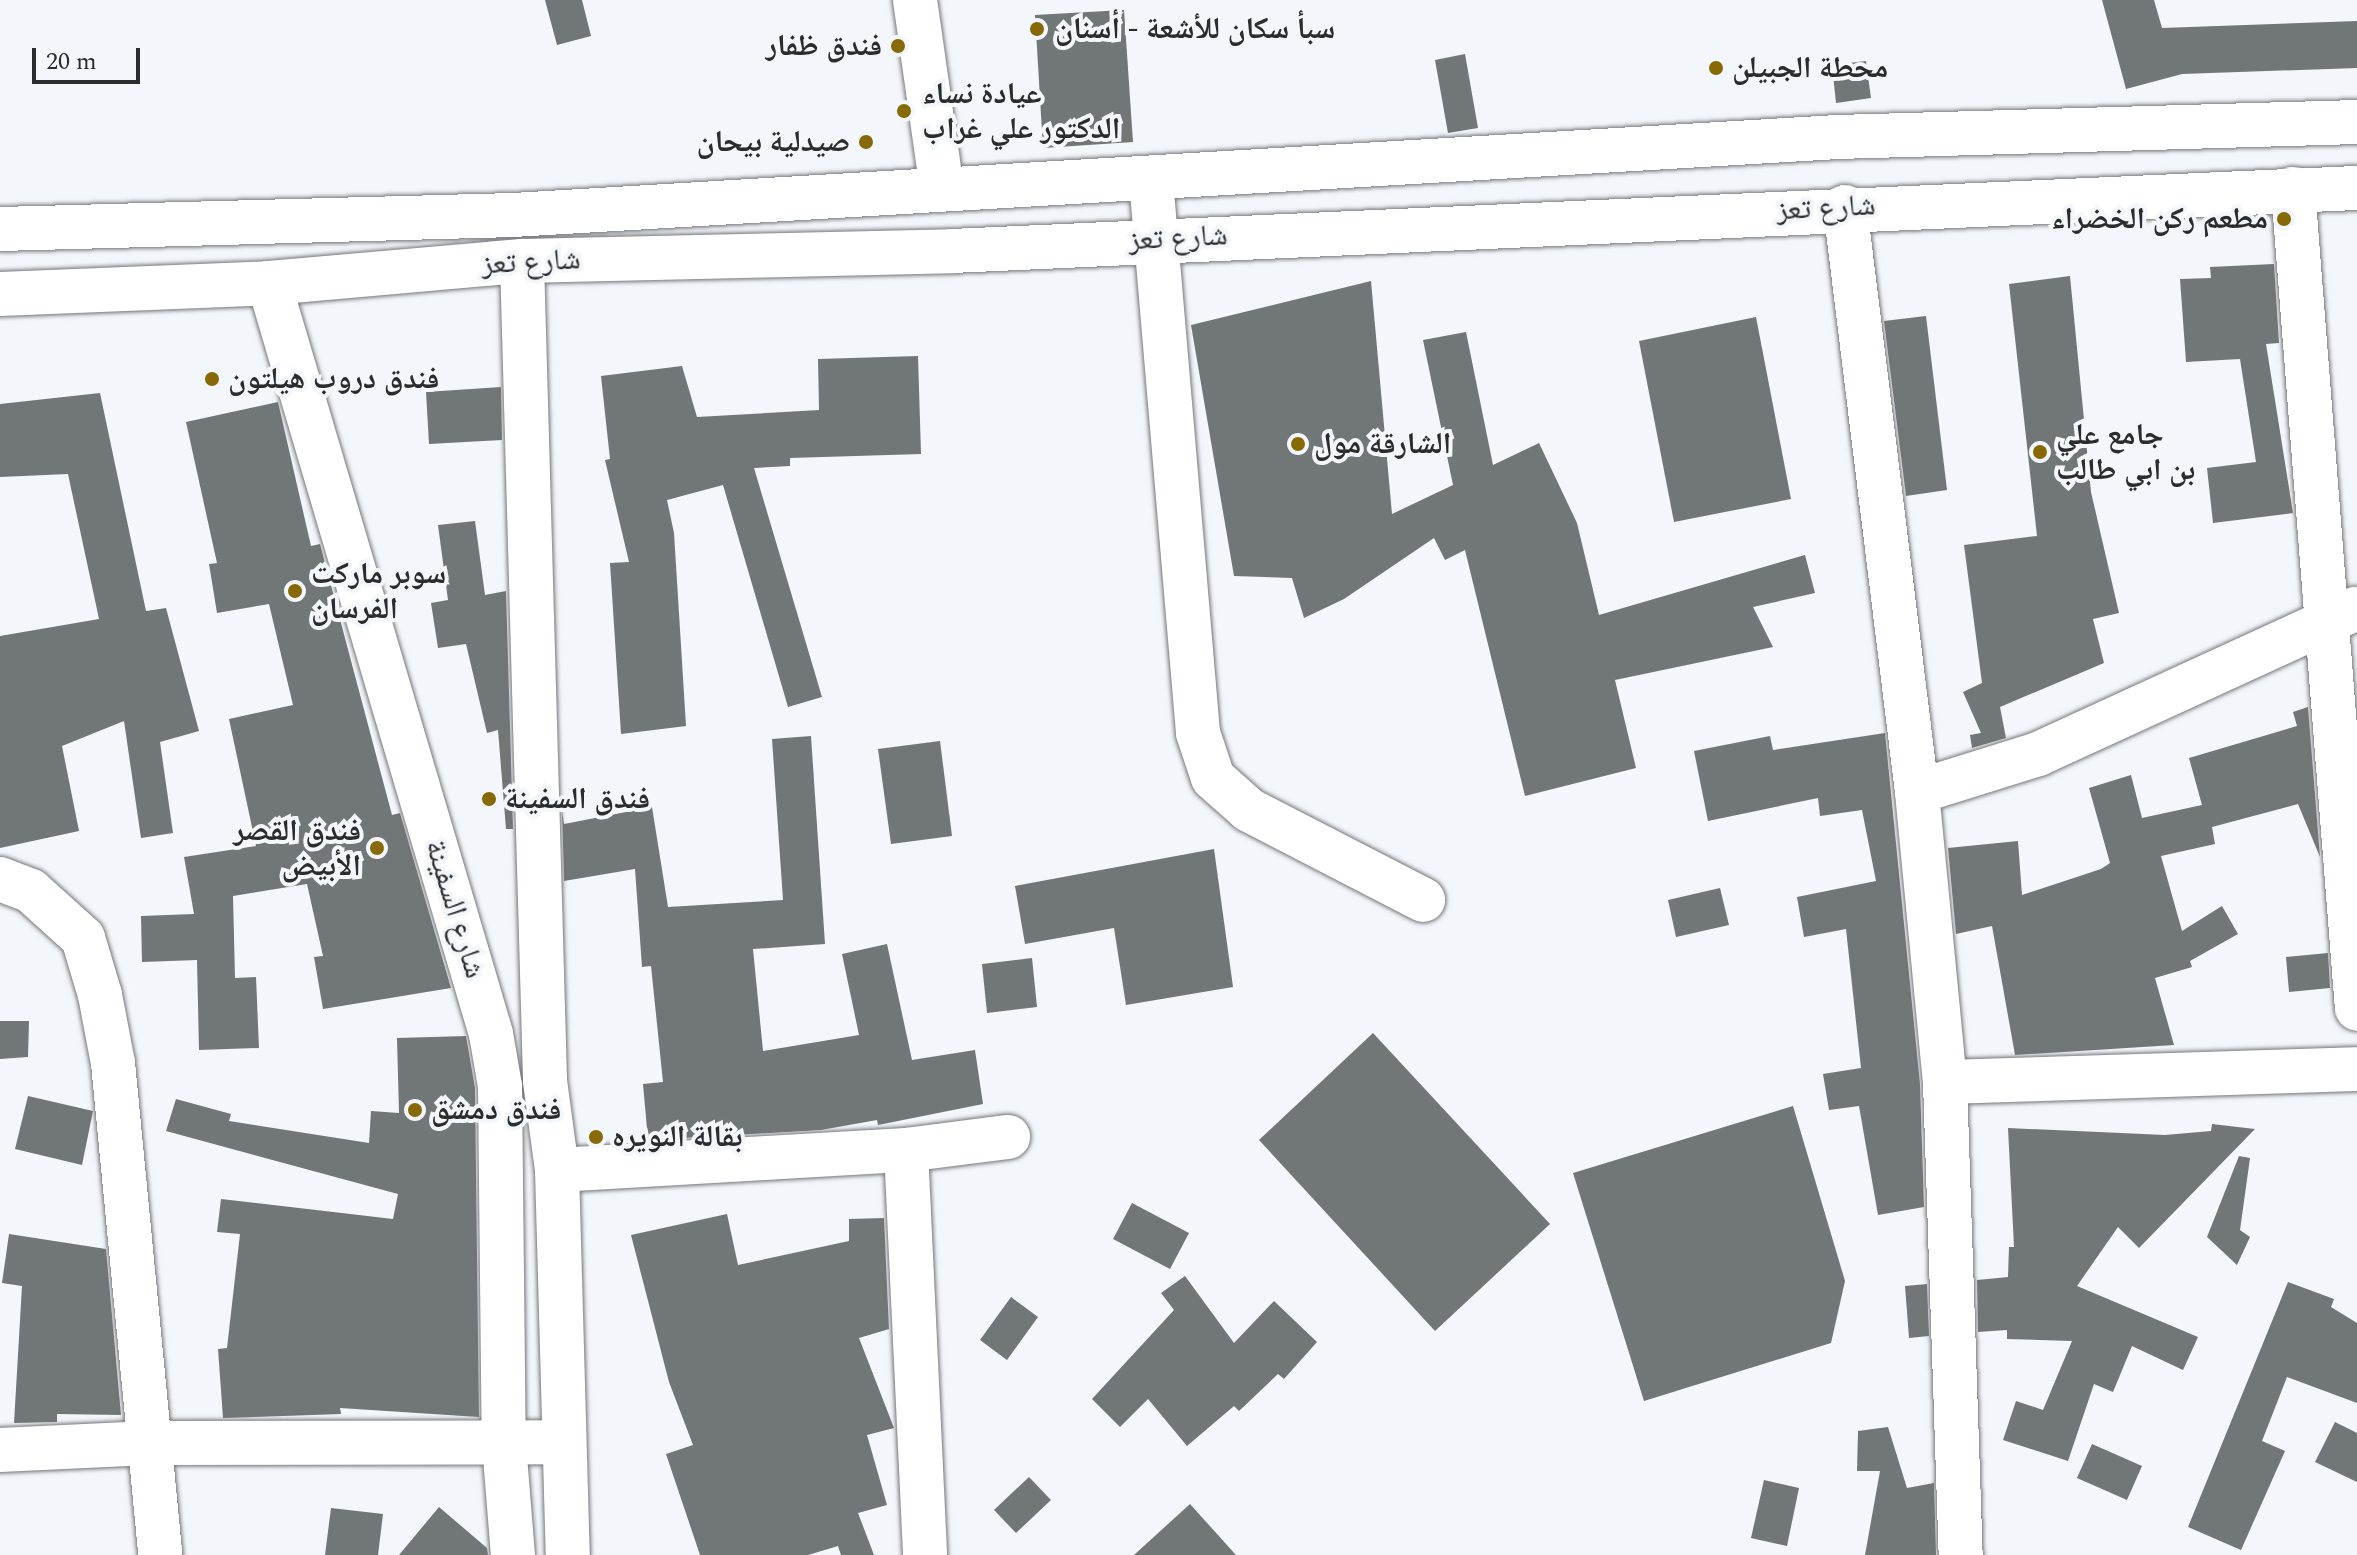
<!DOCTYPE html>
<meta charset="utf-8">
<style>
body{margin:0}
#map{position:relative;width:2357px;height:1555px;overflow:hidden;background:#f3f6fa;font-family:Spectral,"Noto Naskh Arabic",serif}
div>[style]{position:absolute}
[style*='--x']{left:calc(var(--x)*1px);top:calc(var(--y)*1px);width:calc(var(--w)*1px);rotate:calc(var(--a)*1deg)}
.building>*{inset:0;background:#717677}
.roads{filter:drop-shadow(0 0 2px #75777b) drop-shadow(0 0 2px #75777b)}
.minor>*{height:44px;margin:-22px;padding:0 22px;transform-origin:22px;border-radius:22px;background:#fff}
.tertiary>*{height:44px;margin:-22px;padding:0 22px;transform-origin:22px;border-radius:22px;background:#fff}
.trunk>*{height:44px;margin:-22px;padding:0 22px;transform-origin:22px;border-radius:22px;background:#fff}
.dots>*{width:22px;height:22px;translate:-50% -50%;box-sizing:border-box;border:4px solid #f3f6fa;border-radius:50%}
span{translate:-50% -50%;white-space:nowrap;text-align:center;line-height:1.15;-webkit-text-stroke:8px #f3f6fa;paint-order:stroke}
.poi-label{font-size:30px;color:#2b2c2d;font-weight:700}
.left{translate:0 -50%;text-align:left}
.right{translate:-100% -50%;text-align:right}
.street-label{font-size:30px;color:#2b2c2d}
.scale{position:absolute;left:32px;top:48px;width:108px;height:36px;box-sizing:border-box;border:4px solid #2b2c2d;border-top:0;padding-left:10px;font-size:24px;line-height:28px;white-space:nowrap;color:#2b2c2d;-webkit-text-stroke:6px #f3f6fa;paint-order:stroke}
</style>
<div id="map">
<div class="building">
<i style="clip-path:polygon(545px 0,582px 0,591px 36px,557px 45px)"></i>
<i style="clip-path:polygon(2102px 0,2154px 0,2162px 28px,2357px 21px,2357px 68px,2182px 74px,2126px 89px)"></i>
<i style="clip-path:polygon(1124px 10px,1133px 142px,1043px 148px,1035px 15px)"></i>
<i style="clip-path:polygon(1465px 54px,1478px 128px,1448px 133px,1435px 60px)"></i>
<i style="clip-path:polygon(1866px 61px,1871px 98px,1836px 103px,1832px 65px)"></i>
<i style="clip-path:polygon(2274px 264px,2279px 343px,2266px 344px,2293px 513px,2213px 523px,2207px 468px,2256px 462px,2240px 359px,2186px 362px,2180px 279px,2211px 278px,2210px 267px)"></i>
<i style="clip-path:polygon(2070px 276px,2091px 492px,2119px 613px,2093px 619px,2104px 663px,2000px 707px,2006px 738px,1972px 748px,1970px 735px,1981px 733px,1963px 692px,1982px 683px,1964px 545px,2037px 536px,2009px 284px)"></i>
<i style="clip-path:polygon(1371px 281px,1392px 514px,1453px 485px,1423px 340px,1466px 332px,1493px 465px,1539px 443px,1577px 523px,1599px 615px,1805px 555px,1815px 593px,1753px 607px,1773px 647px,1615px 680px,1636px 768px,1525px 796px,1465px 550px,1445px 560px,1434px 538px,1344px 599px,1304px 618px,1292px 578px,1234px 576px,1191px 325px)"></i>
<i style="clip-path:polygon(1926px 316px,1947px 490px,1906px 496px,1884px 321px)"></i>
<i style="clip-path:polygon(1756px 317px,1791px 499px,1674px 522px,1639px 341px)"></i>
<i style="clip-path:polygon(918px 356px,921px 454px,790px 458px,790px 466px,754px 468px,822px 697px,788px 707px,723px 485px,667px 500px,674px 533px,686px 726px,621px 734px,610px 563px,629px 562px,605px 460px,610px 459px,601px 376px,682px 366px,697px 417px,819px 410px,818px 359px)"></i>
<i style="clip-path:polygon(501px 387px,502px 440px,429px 444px,426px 392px)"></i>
<i style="clip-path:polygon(100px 393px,146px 611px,166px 608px,199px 731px,160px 742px,173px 833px,141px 838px,124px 721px,62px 746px,79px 831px,0 848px,0 636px,99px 619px,68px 474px,0 477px,0 404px)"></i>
<i style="clip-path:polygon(278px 402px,311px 546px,320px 544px,392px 815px,400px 813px,451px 988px,323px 1009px,314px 957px,323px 956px,307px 884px,233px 896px,235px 978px,256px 977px,259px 1048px,199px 1050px,197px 960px,142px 962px,141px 916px,194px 914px,184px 857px,256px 846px,229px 719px,293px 705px,269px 604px,217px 613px,209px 564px,217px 563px,186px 422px)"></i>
<i style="clip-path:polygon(475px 521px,485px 595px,506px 591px,513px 829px,506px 829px,498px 730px,487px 733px,466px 644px,438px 648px,431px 603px,448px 600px,438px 525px)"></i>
<i style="clip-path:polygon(2308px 707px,2320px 857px,2298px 804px,2212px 827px,2215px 844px,2161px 856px,2182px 931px,2222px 906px,2238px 934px,2190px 961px,2192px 967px,2155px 978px,2174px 1045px,2015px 1055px,1992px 926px,1956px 934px,1948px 848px,2018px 841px,2022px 895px,2101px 869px,2110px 863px,2089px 788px,2131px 775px,2142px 818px,2202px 805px,2189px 758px,2297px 726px,2293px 712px)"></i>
<i style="clip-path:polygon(1885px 733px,1920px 1084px,1924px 1207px,1878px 1215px,1859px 1106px,1829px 1110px,1823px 1074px,1861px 1068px,1846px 929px,1804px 937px,1797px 897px,1876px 881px,1862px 810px,1820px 816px,1818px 798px,1708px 821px,1694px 751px,1770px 736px,1773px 750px)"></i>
<i style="clip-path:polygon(811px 736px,825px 944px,753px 949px,763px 1051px,859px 1035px,842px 954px,887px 944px,912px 1060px,975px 1050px,983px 1104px,878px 1125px,877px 1120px,821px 1130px,648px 1140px,643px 1084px,663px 1082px,651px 966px,642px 967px,635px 869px,564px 881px,562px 810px,564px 824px,652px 807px,668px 907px,783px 900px,772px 739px)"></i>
<i style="clip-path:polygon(940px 741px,952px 836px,891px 844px,878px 749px)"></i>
<i style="clip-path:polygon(1214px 849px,1233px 987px,1126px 1005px,1114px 928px,1025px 944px,1015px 886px)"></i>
<i style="clip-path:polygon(1720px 888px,1729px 925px,1676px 937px,1668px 900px)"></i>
<i style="clip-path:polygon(2328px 953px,2330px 988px,2289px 992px,2286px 957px)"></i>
<i style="clip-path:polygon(1032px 958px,1037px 1007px,987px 1013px,982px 964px)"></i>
<i style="clip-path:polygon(0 1021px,29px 1021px,28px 1057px,0 1059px)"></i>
<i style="clip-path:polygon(1373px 1033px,1550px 1224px,1435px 1331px,1259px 1140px)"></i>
<i style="clip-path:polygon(466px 1036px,475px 1088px,479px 1417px,340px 1408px,341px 1414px,223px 1418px,218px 1349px,227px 1348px,240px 1234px,217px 1232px,221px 1199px,393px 1219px,398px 1194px,166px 1131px,176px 1099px,231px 1114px,229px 1121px,369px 1143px,371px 1111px,399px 1113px,397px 1038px)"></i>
<i style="clip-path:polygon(28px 1096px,93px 1111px,82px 1165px,15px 1149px)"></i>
<i style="clip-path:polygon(1793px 1106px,1845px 1281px,1831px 1343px,1644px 1401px,1573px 1173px)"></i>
<i style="clip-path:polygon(2212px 1124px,2255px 1129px,2139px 1248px,2118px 1227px,2077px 1286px,2198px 1337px,2183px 1370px,2132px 1346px,2113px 1392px,2094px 1384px,2068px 1461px,2003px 1440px,2016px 1401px,2043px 1410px,2072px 1341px,2007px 1339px,2007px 1330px,1978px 1332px,1977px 1280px,2008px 1277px,2009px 1247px,2014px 1247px,2008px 1128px,2165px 1135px,2211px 1131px)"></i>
<i style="clip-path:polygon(2239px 1156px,2250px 1158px,2240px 1230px,2250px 1237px,2237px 1265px,2207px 1237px)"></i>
<i style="clip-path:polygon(1132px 1203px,1189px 1233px,1170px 1269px,1113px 1239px)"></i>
<i style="clip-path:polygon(727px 1214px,738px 1265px,849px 1241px,849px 1219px,884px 1218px,889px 1329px,859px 1338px,894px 1428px,867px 1435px,887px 1505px,858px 1513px,874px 1555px,841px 1555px,838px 1546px,808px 1555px,700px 1555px,666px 1454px,693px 1445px,669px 1382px,631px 1235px)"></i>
<i style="clip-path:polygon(9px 1234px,106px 1249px,121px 1415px,57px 1414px,57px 1422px,14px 1423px,22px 1286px,2px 1283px)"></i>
<i style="clip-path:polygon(1185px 1276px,1234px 1343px,1274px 1301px,1317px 1342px,1284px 1379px,1278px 1374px,1239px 1411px,1234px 1406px,1187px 1446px,1148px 1399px,1120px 1427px,1092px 1399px,1174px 1310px,1161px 1293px)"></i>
<i style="clip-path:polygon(2288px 1282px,2334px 1299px,2331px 1307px,2357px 1323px,2357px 1403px,2287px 1377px,2262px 1441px,2285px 1451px,2241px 1550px,2188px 1527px)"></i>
<i style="clip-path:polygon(1927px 1284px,1929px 1336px,1909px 1338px,1905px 1286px)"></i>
<i style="clip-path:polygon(1011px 1297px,1038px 1317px,1007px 1360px,980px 1340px)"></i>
<i style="clip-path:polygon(2335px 1422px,2357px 1433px,2357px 1482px,2315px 1462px)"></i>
<i style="clip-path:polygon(1888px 1427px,1907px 1488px,1934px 1483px,1936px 1555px,1865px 1555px,1880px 1471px,1857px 1471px,1858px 1431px)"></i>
<i style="clip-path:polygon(2092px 1444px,2142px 1466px,2127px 1500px,2077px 1478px)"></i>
<i style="clip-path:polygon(1029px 1477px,1051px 1500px,1016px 1533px,994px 1510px)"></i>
<i style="clip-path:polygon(1764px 1480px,1799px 1488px,1787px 1546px,1751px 1538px)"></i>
<i style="clip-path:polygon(1190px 1504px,1236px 1555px,1134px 1555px)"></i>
<i style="clip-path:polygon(439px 1507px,487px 1548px,488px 1555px,399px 1555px)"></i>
<i style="clip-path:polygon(331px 1508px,383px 1514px,378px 1555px,325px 1555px)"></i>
</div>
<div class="roads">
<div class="minor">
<i style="--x:915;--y:0;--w:191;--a:81.9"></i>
<i style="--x:1151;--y:180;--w:555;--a:85.14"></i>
<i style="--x:1198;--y:733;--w:47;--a:71.6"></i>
<i style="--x:1213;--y:778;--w:48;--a:41.6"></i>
<i style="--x:1249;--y:810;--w:196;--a:27.3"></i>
<i style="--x:2293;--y:189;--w:822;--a:85.54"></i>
<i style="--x:1845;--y:207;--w:589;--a:82.98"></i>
<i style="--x:1917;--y:792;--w:291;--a:84.5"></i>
<i style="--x:1945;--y:1082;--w:473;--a:88.1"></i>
<i style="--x:1917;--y:792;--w:127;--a:-17.4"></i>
<i style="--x:2038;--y:754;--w:349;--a:-24.6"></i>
<i style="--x:0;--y:879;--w:33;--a:21"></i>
<i style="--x:31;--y:891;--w:70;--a:42.1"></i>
<i style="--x:83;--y:938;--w:59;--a:73.4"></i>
<i style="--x:100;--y:995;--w:69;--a:79.2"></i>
<i style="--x:113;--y:1063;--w:494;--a:84.5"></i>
<i style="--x:1945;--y:1082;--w:412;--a:-1.8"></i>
<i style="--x:906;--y:1150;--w:405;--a:87.3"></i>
<i style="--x:557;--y:1170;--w:350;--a:-3.3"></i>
<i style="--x:906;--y:1150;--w:103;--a:-7.3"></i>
<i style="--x:0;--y:1450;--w:149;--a:-2.7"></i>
<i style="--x:149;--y:1443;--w:411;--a:-0.1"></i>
</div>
<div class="tertiary">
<i style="--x:522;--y:261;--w:820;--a:88.39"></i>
<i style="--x:545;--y:1081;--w:90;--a:82.3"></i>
<i style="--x:557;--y:1170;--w:385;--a:88.4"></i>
<i style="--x:269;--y:283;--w:783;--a:73.53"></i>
<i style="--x:491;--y:1034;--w:53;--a:80.2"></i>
<i style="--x:500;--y:1086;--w:358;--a:89.4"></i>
<i style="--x:504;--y:1444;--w:111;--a:85.4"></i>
</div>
<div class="trunk">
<i style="--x:0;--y:229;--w:513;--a:-1.56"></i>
<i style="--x:513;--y:215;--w:1326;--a:-3.37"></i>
<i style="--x:1837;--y:137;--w:520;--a:-1.65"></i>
<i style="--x:0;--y:294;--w:269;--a:-2.3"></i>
<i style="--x:269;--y:283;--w:254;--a:-5"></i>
<i style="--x:522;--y:261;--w:430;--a:-1.3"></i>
<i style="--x:952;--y:251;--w:1406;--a:-2.57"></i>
</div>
</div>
<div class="dots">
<i style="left:1037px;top:29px;background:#876905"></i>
<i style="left:898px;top:46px;background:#876905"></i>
<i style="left:1716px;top:68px;background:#876905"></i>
<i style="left:904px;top:111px;background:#876905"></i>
<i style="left:866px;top:142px;background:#876905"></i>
<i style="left:2284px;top:219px;background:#876905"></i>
<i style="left:212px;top:379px;background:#876905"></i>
<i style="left:1298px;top:444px;background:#876905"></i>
<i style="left:2040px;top:452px;background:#876905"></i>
<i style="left:295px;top:591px;background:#876905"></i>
<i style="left:489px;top:799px;background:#876905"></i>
<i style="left:377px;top:848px;background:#876905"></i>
<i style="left:415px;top:1110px;background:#876905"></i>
<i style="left:596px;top:1137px;background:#876905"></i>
</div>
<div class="poi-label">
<span class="left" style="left:1055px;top:29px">سبأ سكان للأشعة - أسنان</span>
<span class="right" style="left:882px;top:46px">فندق ظفار</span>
<span class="left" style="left:1732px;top:68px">محطة الجبيلن</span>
<span class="left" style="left:922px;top:111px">عيادة نساء<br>الدكتور علي غراب</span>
<span class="right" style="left:850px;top:142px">صيدلية بيحان</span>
<span class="right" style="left:2268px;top:219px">مطعم ركن الخضراء</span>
<span class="left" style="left:228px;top:379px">فندق دروب هيلتون</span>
<span class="left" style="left:2056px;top:452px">جامع علي<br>بن ابي طالب</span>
<span class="left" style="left:1314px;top:444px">الشارقة مول</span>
<span class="left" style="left:311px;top:591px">سوبر ماركت<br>الفرسان</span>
<span class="left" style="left:505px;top:799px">فندق السفينة</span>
<span class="right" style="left:361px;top:848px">فندق القصر<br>الأبيض</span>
<span class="left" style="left:431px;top:1110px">فندق دمشق</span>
<span class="left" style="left:612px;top:1137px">بقالة النويره</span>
</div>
<div class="street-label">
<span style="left:1826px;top:208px;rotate:-3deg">شارع تعز</span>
<span style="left:1178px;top:238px;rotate:-3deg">شارع تعز</span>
<span style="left:531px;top:262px;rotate:-3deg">شارع تعز</span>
<span style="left:455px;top:909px;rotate:73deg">شارع السفينة</span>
</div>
<div class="scale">20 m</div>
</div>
